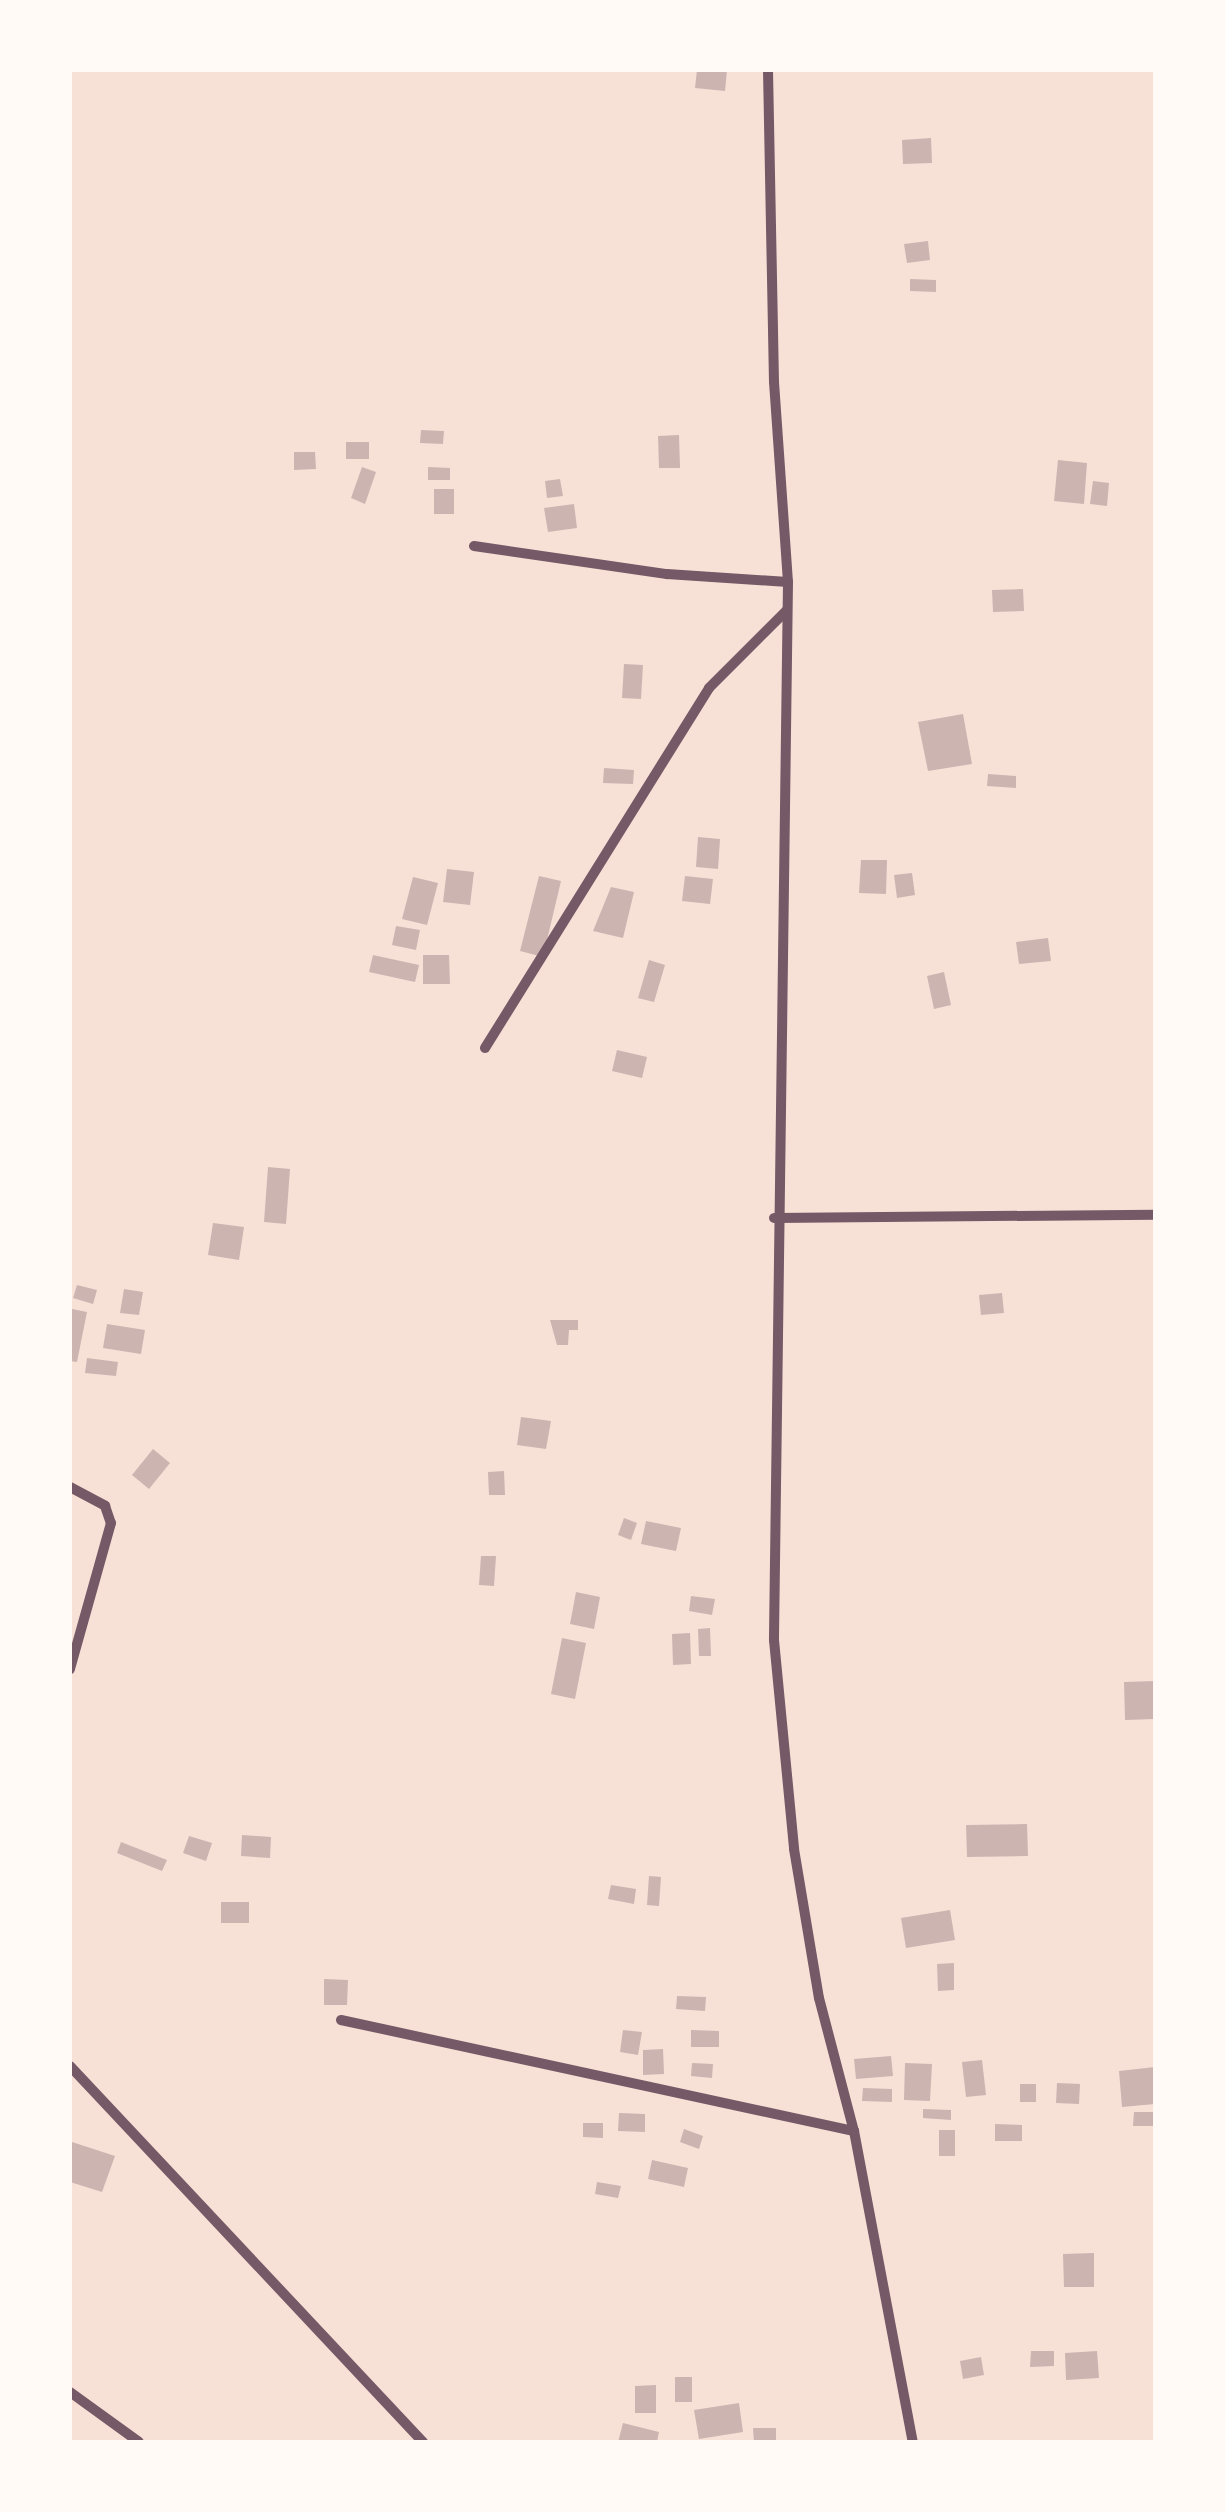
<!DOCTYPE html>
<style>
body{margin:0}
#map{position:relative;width:1225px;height:2512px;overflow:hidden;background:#f7e1d7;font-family:"Playfair Display",serif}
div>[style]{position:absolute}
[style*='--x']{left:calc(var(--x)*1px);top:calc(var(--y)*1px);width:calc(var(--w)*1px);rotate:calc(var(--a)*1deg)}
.building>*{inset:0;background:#ccb4b1}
.minor>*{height:10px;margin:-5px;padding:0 5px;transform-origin:5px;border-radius:5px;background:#755966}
span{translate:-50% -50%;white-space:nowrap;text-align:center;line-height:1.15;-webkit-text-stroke:8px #fffaf5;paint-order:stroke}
.frame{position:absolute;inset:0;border:72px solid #fffaf5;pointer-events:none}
</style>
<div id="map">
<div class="building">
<i style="clip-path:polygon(697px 70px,727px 70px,725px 91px,695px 88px)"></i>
<i style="clip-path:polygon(931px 138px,932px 163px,903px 164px,902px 140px)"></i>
<i style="clip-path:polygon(928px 241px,930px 260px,907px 263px,904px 244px)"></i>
<i style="clip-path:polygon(910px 279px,936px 280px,936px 292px,910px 291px)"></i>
<i style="clip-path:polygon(421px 430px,444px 431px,443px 444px,420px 443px)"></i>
<i style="clip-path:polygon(679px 435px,680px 468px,659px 468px,658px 436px)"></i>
<i style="clip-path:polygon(346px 442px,369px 442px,369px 459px,346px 459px)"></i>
<i style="clip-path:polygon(294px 452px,315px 452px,316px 469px,294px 470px)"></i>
<i style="clip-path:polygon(1058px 460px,1087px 463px,1084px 504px,1054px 501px)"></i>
<i style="clip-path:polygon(362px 467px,376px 472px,365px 504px,351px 498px)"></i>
<i style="clip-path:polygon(428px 467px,450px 468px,450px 480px,428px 480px)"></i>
<i style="clip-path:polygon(560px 479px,563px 496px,547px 498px,545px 481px)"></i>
<i style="clip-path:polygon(1093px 481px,1109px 483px,1107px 506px,1090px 504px)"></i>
<i style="clip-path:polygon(434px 489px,454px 489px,454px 514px,434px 514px)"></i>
<i style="clip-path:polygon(574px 504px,577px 528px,548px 532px,544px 508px)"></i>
<i style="clip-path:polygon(1023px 589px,1024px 611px,993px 612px,992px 590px)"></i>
<i style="clip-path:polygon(624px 664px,643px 665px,641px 699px,622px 698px)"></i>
<i style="clip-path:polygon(963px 714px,972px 764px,928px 771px,918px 722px)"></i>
<i style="clip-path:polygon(604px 768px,634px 770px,633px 784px,603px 783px)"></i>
<i style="clip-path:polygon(988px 774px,1016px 776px,1016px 788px,987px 786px)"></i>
<i style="clip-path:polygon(698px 837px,720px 839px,718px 869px,696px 867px)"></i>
<i style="clip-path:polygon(861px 860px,887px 860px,886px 894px,859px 893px)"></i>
<i style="clip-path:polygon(447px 869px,474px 872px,470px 905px,443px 902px)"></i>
<i style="clip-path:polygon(912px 873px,915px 895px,897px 898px,894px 875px)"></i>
<i style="clip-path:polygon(539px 876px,561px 881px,543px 957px,520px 951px)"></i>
<i style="clip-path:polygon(685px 876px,713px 879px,710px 904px,682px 901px)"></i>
<i style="clip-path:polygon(413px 877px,438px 883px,427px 925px,402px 919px)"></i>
<i style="clip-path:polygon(611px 887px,634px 892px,623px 938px,593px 931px)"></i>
<i style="clip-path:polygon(396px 926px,420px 930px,416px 950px,392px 945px)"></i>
<i style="clip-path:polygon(1048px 938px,1051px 961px,1019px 964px,1016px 942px)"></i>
<i style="clip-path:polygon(373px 955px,419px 965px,415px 982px,369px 972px)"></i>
<i style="clip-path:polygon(423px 955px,449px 955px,450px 984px,423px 984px)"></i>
<i style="clip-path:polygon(649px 960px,665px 965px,654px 1002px,638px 998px)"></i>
<i style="clip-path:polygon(944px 972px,951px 1005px,934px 1009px,927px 976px)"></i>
<i style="clip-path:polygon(617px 1050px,647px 1057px,642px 1078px,612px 1071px)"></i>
<i style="clip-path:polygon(268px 1167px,290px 1169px,286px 1224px,264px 1222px)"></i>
<i style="clip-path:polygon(213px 1223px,244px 1227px,239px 1260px,208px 1255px)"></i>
<i style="clip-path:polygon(77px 1285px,97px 1290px,93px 1304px,73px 1298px)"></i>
<i style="clip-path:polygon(124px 1289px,143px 1292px,139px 1315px,120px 1313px)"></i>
<i style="clip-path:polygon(1002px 1293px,1004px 1313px,981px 1315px,979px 1295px)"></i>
<i style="clip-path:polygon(72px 1309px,87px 1312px,77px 1362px,70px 1361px)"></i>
<i style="clip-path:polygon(550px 1320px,578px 1320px,578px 1330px,569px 1330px,568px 1345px,557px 1345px)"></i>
<i style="clip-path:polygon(107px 1324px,145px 1330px,141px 1354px,103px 1348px)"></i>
<i style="clip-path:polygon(87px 1358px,118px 1362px,116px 1376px,85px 1373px)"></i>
<i style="clip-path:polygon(521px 1417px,551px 1421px,546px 1449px,517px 1445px)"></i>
<i style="clip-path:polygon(153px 1449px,170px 1463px,149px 1489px,132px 1475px)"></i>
<i style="clip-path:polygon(504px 1471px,505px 1495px,489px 1495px,488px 1472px)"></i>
<i style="clip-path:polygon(624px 1518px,637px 1523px,631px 1540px,618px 1535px)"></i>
<i style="clip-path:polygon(646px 1521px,681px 1528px,676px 1551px,641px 1544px)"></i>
<i style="clip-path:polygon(481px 1556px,496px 1556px,494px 1586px,479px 1585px)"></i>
<i style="clip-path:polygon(576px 1592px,600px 1597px,594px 1629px,570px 1624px)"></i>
<i style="clip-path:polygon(691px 1596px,715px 1599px,712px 1615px,689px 1611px)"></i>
<i style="clip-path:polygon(710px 1628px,711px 1656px,699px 1656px,698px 1629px)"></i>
<i style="clip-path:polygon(690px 1633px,691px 1664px,673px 1665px,672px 1634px)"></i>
<i style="clip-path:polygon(562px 1638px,586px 1643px,575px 1699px,551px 1694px)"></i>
<i style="clip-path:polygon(1155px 1681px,1155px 1719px,1125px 1720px,1124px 1682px)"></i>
<i style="clip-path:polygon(1027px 1824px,1028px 1856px,967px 1857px,966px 1825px)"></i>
<i style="clip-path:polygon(242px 1835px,271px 1837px,270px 1858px,241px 1856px)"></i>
<i style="clip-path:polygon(189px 1836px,212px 1843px,206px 1861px,183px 1853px)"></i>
<i style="clip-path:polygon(121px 1842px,167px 1860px,162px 1871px,117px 1853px)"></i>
<i style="clip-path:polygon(649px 1876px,661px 1877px,659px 1906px,647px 1905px)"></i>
<i style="clip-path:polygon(611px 1885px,636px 1889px,634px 1904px,608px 1899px)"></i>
<i style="clip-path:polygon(221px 1902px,249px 1902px,249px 1923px,221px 1923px)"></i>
<i style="clip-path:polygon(950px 1910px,955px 1940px,906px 1948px,901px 1918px)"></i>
<i style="clip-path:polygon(954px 1963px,954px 1990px,938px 1991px,937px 1964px)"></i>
<i style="clip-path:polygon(324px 1979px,348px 1980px,347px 2005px,324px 2005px)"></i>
<i style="clip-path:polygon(677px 1996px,706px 1997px,705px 2011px,676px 2009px)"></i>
<i style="clip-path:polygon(623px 2030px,642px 2032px,638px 2055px,620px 2052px)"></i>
<i style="clip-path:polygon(691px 2030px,719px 2031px,719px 2047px,691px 2047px)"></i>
<i style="clip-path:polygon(663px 2049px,664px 2074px,643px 2075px,643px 2050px)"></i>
<i style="clip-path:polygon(891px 2056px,893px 2076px,856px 2079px,854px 2059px)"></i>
<i style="clip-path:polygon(982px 2060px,986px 2095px,966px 2097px,962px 2062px)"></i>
<i style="clip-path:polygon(692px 2063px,713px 2064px,712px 2078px,691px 2076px)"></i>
<i style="clip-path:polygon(905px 2063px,932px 2064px,930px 2101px,904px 2100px)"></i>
<i style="clip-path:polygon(1155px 2067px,1155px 2104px,1122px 2107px,1119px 2071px)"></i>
<i style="clip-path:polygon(1057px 2083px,1080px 2084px,1079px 2104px,1056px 2103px)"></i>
<i style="clip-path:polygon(1020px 2084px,1036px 2084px,1036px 2102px,1020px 2102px)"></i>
<i style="clip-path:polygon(863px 2088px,892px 2089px,892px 2102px,862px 2101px)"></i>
<i style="clip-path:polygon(923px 2109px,951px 2110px,951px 2120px,923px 2118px)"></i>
<i style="clip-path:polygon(1134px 2112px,1155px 2112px,1155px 2126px,1133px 2126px)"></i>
<i style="clip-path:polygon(619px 2113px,645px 2114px,645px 2132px,618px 2131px)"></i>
<i style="clip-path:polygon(583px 2123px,603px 2123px,603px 2138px,583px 2137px)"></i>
<i style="clip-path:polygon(995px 2124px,1022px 2125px,1022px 2141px,995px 2141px)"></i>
<i style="clip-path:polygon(684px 2129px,703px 2136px,699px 2149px,680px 2142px)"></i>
<i style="clip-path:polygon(939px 2130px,955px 2130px,955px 2156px,939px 2156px)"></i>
<i style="clip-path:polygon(72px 2142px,115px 2156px,102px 2192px,70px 2182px)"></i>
<i style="clip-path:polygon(652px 2160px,688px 2168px,684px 2187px,648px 2179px)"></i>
<i style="clip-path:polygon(597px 2182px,621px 2186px,618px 2198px,595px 2194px)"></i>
<i style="clip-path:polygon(1094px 2253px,1094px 2287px,1064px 2287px,1063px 2254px)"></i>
<i style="clip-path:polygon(1031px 2351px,1054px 2351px,1054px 2366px,1030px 2367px)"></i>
<i style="clip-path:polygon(1097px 2351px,1099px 2378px,1066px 2380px,1065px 2353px)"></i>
<i style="clip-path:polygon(981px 2357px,984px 2375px,963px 2379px,960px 2361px)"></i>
<i style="clip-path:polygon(675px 2377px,692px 2377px,692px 2402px,675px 2402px)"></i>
<i style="clip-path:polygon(656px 2385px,656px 2413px,635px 2413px,635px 2386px)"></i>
<i style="clip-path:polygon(739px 2403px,743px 2432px,699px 2439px,694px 2410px)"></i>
<i style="clip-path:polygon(623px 2423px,659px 2432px,657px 2442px,618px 2442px)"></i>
<i style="clip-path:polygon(753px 2428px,776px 2428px,776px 2442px,754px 2442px)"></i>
</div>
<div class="minor">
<i style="--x:768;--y:70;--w:312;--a:88.9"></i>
<i style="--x:774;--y:382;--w:200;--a:86"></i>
<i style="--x:788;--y:582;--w:1058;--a:90.76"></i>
<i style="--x:774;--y:1640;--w:210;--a:84.5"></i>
<i style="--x:794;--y:1849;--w:151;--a:80.5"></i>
<i style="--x:819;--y:1998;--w:138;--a:75.3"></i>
<i style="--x:854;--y:2131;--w:317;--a:79.3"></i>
<i style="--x:474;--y:546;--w:195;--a:8.3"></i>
<i style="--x:667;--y:574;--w:121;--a:3.8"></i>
<i style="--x:485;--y:1048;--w:424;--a:-58.1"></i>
<i style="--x:709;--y:688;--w:110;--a:-45"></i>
<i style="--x:774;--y:1218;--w:381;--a:-0.5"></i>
<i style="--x:70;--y:1487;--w:40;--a:28"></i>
<i style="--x:105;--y:1506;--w:18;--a:71"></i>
<i style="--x:111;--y:1523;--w:152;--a:105.7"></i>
<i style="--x:341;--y:2020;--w:525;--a:12.21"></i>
<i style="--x:70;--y:2066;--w:516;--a:46.81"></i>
<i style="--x:70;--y:2392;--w:85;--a:35.9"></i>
</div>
<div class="frame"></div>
</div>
